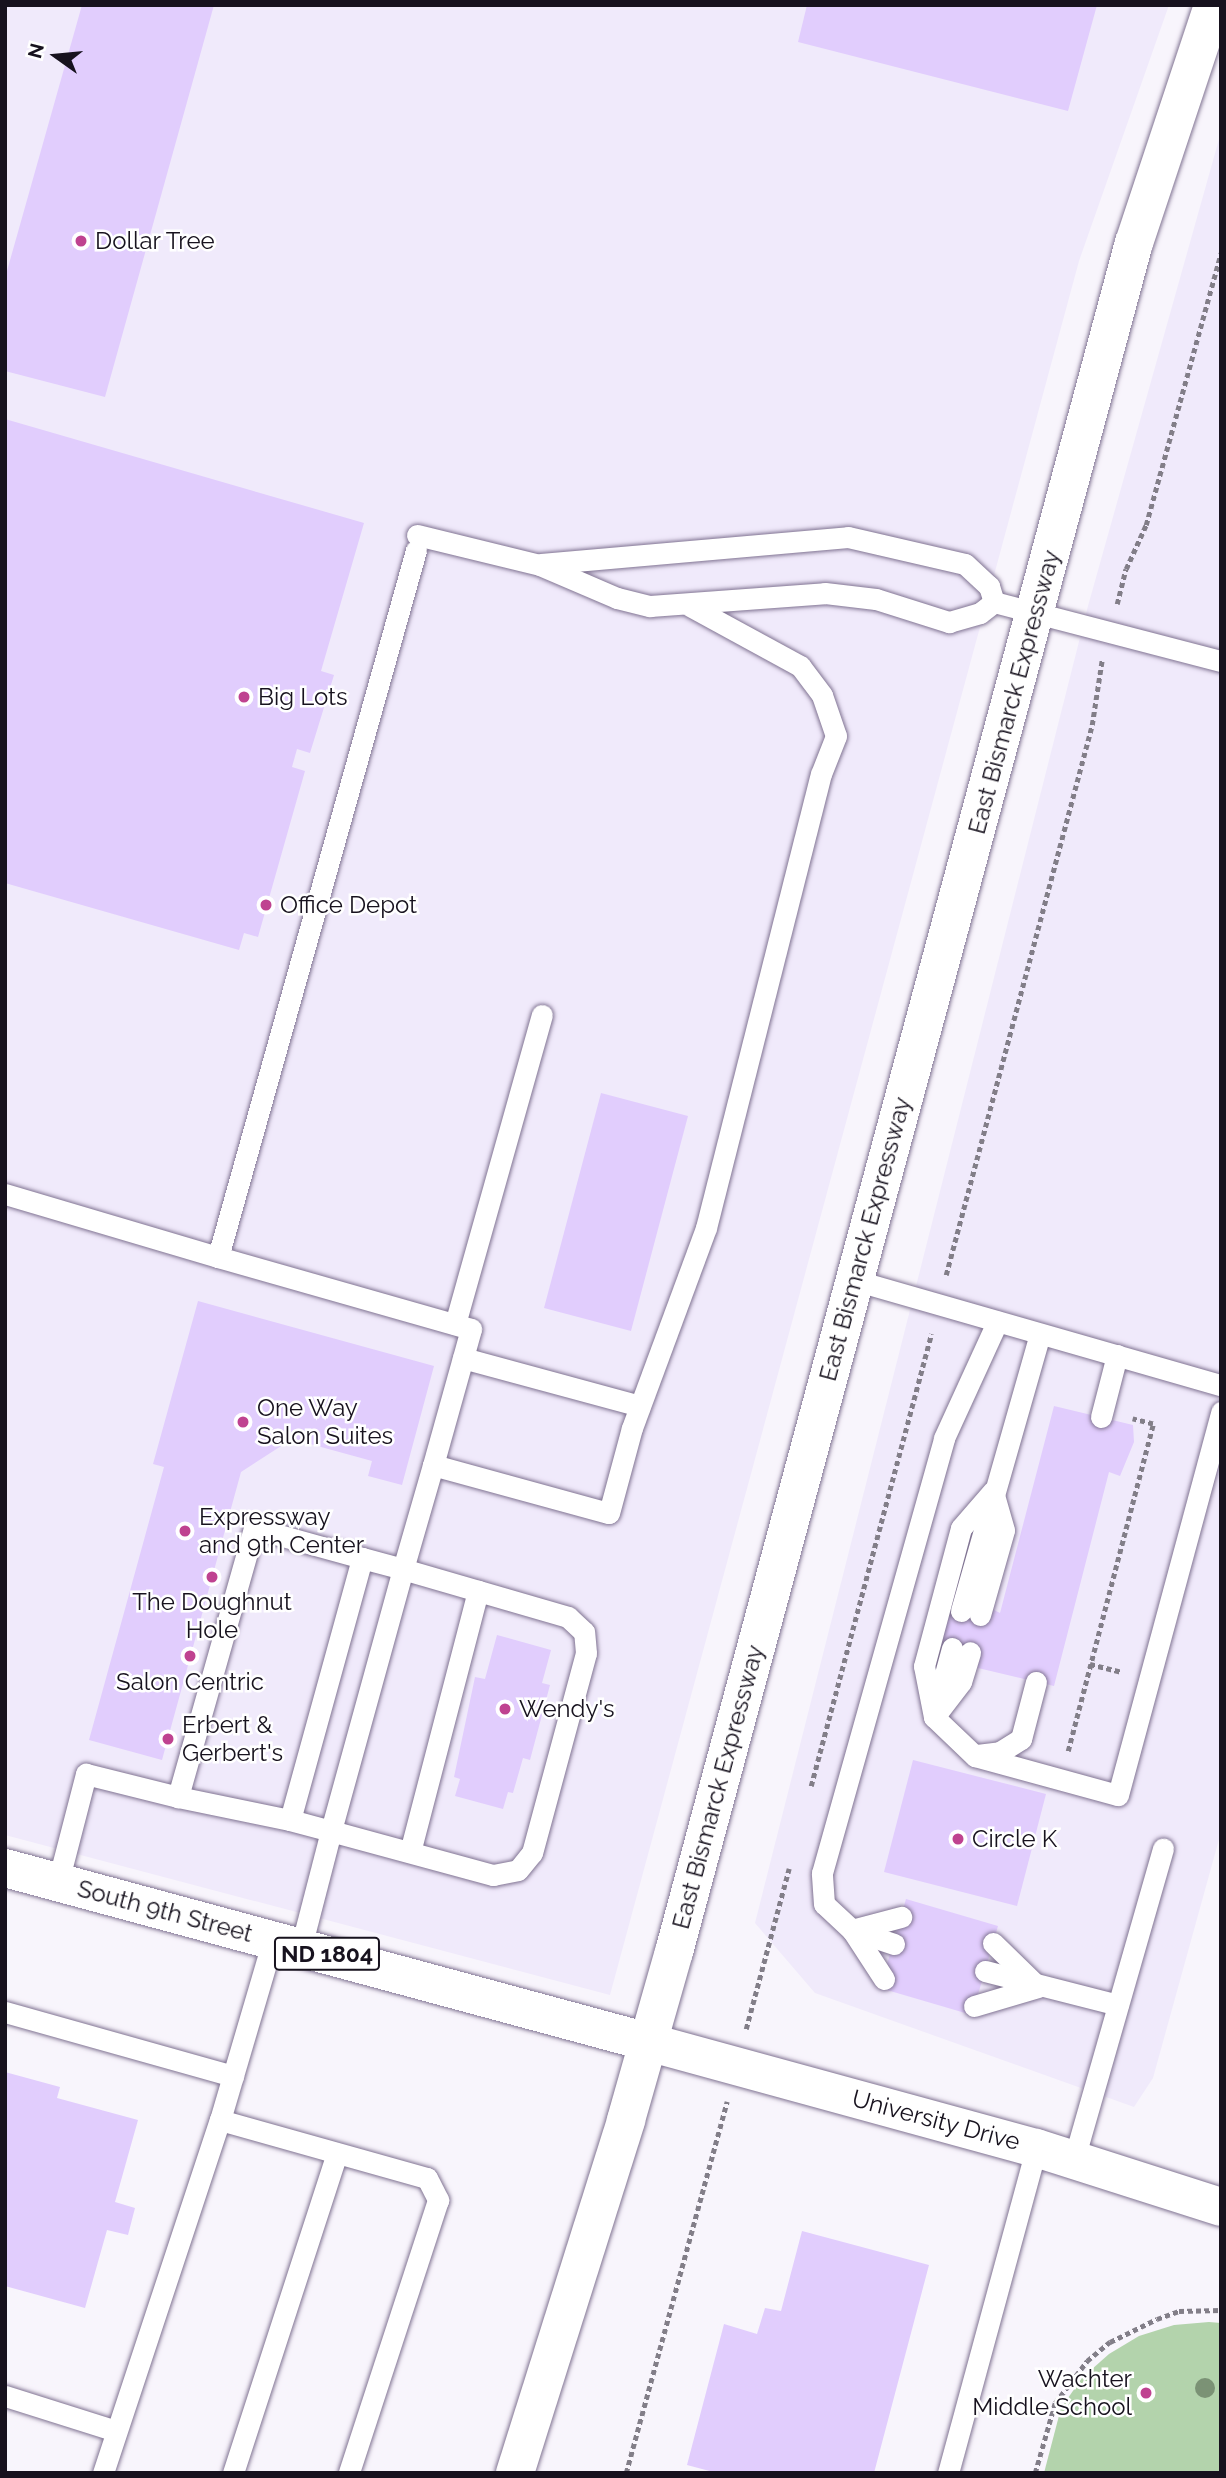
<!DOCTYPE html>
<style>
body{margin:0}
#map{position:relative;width:1226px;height:2478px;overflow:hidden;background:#f8f5fc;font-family:Raleway,sans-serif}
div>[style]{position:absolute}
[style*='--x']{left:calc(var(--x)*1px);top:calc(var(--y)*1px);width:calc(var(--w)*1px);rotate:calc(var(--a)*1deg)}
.built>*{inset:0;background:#f0eafb}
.green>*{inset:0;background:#b3d3ac}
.building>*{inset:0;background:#e1cdfd}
.path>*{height:4.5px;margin-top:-2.25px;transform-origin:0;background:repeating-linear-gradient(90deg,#827e88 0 5px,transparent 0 8.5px)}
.roads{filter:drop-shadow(0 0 2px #807392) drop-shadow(0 0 2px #807392)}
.service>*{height:21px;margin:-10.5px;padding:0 10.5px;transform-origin:10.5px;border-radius:10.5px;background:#fff}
.secondary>*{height:38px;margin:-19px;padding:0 19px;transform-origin:19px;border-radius:19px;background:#fff}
.primary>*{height:38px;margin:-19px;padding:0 19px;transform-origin:19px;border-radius:19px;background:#fff}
.trees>*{width:20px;height:20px;margin:-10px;border-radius:50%;background:#7b9275}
.dots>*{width:19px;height:19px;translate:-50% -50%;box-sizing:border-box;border:4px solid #fff;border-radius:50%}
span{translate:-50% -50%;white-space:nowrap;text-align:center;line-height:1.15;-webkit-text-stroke:5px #fff;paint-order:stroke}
.shield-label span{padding:2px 5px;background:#fff;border:2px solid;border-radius:5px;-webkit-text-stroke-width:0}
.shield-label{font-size:23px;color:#17121e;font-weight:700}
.poi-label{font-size:24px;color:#17121e}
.left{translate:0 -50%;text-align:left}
.right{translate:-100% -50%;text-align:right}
.street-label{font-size:24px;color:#17121e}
.frame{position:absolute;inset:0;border:7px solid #17121e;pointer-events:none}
.north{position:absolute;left:21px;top:21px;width:70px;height:70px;-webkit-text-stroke:5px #fff;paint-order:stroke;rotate:285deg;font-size:19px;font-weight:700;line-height:28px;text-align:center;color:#17121e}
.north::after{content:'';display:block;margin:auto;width:24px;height:32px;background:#17121e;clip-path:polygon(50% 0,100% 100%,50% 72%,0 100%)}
</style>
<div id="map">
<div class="built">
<i style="clip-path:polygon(5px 5px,1169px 5px,1079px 261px,610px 1995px,5px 1835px)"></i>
<i style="clip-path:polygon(1221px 132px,1221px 1832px,1153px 2078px,1134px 2107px,815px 1993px,755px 1923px,1088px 606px)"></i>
</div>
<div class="green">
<i style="clip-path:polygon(1209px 2322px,1221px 2323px,1221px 2473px,1044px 2473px,1061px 2408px,1082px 2378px,1109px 2354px,1139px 2336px,1174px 2325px)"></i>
</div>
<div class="building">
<i style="clip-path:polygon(82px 5px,214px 5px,105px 397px,5px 371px,5px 278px)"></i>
<i style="clip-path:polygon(807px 5px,1097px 5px,1068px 111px,798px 42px)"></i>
<i style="clip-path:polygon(5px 419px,364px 523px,321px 671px,334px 675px,310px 753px,297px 749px,292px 767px,305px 771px,258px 937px,244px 933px,239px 950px,5px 883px)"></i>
<i style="clip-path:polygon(601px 1093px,688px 1116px,631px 1331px,544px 1308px)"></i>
<i style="clip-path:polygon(198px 1301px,434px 1366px,402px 1485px,368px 1476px,372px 1461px,292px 1439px,241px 1472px,162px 1760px,89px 1740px,164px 1467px,153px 1464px)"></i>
<i style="clip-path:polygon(1054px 1406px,1133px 1425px,1134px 1442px,1120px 1476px,1109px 1472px,1054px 1686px,978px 1668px,977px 1653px,939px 1644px,948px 1607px,988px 1617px,992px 1609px,1000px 1613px)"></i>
<i style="clip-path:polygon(497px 1635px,551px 1650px,542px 1683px,550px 1685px,530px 1760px,523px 1758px,513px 1793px,508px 1792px,503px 1809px,455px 1796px,460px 1779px,454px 1777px,475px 1677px,485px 1679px)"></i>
<i style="clip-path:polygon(913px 1760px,1046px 1794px,1017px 1906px,884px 1872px)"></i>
<i style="clip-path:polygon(906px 1899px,998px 1926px,972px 2015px,880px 1988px)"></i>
<i style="clip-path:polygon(5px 2072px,60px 2087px,57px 2098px,138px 2120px,115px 2202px,135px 2208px,128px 2235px,107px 2230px,85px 2308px,5px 2286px)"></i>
<i style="clip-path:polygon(802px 2231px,929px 2265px,874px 2473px,717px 2473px,687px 2465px,724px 2324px,757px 2334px,765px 2308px,781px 2311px)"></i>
</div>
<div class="path">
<i style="--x:1117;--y:604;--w:36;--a:-76"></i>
<i style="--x:1126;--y:569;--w:48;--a:-65.6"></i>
<i style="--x:1146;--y:525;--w:282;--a:-74.6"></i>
<i style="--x:946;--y:1275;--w:569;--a:-75.13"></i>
<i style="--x:1092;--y:725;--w:66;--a:-81.3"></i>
<i style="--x:1090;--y:1664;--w:32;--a:14"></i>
<i style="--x:1068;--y:1751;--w:338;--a:-75.4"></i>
<i style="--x:1153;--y:1424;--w:21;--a:-166"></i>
<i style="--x:811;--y:1786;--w:468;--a:-75.1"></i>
<i style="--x:746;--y:2029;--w:166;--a:-75"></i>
<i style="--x:626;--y:2473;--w:385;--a:-74.8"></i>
<i style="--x:1035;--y:2473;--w:73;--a:-74.1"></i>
<i style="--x:1055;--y:2403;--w:53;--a:-52.7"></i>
<i style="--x:1087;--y:2361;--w:30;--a:-40"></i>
<i style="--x:1110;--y:2342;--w:52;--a:-26.1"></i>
<i style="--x:1157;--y:2319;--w:23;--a:-20"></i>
<i style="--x:1179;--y:2311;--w:42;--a:-1.4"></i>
</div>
<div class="roads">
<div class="service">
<i style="--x:417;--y:535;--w:127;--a:13.7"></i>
<i style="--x:540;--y:565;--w:84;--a:23.2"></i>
<i style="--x:617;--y:598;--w:34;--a:14"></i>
<i style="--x:650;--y:606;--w:175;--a:-4.2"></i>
<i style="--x:825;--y:593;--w:51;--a:6.7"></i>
<i style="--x:876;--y:599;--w:77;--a:17.5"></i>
<i style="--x:949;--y:622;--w:32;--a:-16"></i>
<i style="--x:980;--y:613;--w:18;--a:-38"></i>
<i style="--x:541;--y:564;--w:308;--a:-5"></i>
<i style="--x:848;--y:537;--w:120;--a:13"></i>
<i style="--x:965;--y:564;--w:33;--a:43"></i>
<i style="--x:989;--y:586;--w:17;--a:73"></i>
<i style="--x:994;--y:602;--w:235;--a:14.6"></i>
<i style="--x:5;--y:1194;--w:222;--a:16.5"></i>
<i style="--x:218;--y:1257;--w:734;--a:-74.35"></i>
<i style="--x:218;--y:1257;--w:263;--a:15.9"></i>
<i style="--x:471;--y:1329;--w:141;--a:105.6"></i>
<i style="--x:854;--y:1280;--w:382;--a:16"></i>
<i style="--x:455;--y:1324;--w:321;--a:-74.3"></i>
<i style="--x:463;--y:1358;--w:183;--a:15.2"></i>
<i style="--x:1101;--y:1417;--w:64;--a:-75.5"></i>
<i style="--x:993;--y:1491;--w:49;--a:130.9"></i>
<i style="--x:961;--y:1528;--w:143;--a:105"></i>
<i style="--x:924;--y:1666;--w:52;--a:78.9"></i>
<i style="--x:934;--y:1717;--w:57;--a:43.6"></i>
<i style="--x:975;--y:1756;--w:148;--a:15.3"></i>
<i style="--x:1118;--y:1795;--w:397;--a:-74.9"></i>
<i style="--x:362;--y:1558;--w:42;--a:15"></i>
<i style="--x:403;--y:1569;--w:108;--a:-73.9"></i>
<i style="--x:433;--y:1465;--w:182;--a:15.3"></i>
<i style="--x:609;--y:1513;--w:88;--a:-74.9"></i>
<i style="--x:632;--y:1428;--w:213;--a:-69.7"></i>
<i style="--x:706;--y:1228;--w:468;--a:-75.8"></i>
<i style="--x:821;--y:774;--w:41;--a:-68.5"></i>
<i style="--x:836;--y:736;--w:43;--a:-108.9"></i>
<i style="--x:822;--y:695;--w:36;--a:-127"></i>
<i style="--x:800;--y:666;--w:125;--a:-151.4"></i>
<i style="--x:961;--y:1611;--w:288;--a:-74.1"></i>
<i style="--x:980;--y:1615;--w:88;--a:-74.2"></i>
<i style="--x:1004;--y:1530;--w:37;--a:-106"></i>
<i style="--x:936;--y:1707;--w:61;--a:-74.8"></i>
<i style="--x:934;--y:1717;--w:44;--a:-52.4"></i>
<i style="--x:961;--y:1682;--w:31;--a:-73"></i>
<i style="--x:977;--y:1755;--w:23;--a:-7"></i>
<i style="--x:1000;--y:1752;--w:25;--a:-32"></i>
<i style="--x:1021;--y:1739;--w:59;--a:-75.3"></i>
<i style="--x:290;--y:1820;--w:42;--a:15"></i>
<i style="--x:331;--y:1831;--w:168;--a:15.2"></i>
<i style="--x:493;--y:1875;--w:25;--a:-11"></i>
<i style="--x:518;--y:1870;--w:22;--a:-51"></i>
<i style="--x:532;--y:1853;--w:207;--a:-74.9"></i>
<i style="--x:586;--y:1653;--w:21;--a:-95"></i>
<i style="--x:584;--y:1632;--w:22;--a:-137"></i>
<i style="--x:568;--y:1617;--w:172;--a:-163.8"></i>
<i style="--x:403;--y:1569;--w:272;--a:105.4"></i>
<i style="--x:331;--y:1831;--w:120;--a:104.5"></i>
<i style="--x:410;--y:1852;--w:270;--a:-75.4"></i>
<i style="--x:58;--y:1882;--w:112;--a:-75.5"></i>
<i style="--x:86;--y:1774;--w:95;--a:14"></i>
<i style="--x:178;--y:1797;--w:114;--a:11.6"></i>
<i style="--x:290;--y:1820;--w:272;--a:-74.6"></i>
<i style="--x:362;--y:1558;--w:112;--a:-164.5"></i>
<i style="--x:254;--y:1528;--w:280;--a:105.8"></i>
<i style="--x:993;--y:1943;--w:57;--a:44.3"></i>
<i style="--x:894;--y:1944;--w:44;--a:-161.6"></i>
<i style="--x:852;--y:1930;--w:38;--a:-137"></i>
<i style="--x:824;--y:1904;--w:31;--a:-94"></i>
<i style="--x:822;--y:1873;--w:452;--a:-74.3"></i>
<i style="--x:944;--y:1438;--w:128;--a:-65.4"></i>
<i style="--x:985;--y:1971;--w:137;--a:14.3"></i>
<i style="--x:884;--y:1979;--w:59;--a:-123.1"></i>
<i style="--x:852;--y:1930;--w:51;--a:-14.9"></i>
<i style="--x:974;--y:2006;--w:67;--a:-16.5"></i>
<i style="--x:5;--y:2012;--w:237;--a:15.7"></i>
<i style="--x:220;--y:2120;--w:215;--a:15.7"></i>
<i style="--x:427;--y:2178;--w:25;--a:63"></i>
<i style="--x:438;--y:2200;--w:287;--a:108.1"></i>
<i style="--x:1074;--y:2159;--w:323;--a:-74"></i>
<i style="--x:5;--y:2396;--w:116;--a:17.5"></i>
<i style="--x:103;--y:2473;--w:372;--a:-71.7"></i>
<i style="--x:220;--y:2120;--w:188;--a:-73.6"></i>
<i style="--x:233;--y:2473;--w:336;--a:-72"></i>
<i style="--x:948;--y:2473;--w:337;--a:-74.8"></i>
</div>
<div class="secondary">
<i style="--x:648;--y:2042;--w:402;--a:15.3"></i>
<i style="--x:1036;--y:2148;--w:194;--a:17.7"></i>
</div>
<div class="primary">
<i style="--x:5;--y:1868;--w:666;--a:15.14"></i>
<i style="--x:515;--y:2473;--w:370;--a:-72.5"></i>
<i style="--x:626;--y:2120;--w:175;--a:-74.1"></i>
<i style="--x:674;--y:1952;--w:1770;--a:-74.94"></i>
<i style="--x:1134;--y:243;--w:251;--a:-71.6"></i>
</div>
</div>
<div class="trees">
<i style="left:1205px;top:2388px"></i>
</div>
<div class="dots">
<i style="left:81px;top:241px;background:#bf4290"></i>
<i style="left:244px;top:697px;background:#bf4290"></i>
<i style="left:266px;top:905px;background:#bf4290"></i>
<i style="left:243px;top:1422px;background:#bf4290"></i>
<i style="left:185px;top:1531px;background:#bf4290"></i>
<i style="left:212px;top:1577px;background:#bf4290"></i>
<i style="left:190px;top:1656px;background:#bf4290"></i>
<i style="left:505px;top:1709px;background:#bf4290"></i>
<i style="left:168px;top:1739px;background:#bf4290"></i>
<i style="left:958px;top:1839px;background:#bf4290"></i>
<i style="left:1146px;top:2393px;background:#bf4290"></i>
</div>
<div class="shield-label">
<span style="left:327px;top:1954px">ND 1804</span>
</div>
<div class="poi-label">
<span class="left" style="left:95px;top:241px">Dollar Tree</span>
<span class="left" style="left:258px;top:697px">Big Lots</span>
<span class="left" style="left:280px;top:905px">Office Depot</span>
<span class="left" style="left:257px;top:1422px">One Way<br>Salon Suites</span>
<span class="left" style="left:199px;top:1531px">Expressway<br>and 9th Center</span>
<span style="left:212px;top:1616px">The Doughnut<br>Hole</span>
<span style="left:190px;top:1682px">Salon Centric</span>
<span class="left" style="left:519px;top:1709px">Wendy's</span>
<span class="left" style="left:182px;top:1739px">Erbert &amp;<br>Gerbert's</span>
<span class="left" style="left:972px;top:1839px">Circle K</span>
<span class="right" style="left:1132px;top:2393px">Wachter<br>Middle School</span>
</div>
<div class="street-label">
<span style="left:1014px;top:692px;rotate:-75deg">East Bismarck Expressway</span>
<span style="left:865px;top:1239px;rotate:-75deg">East Bismarck Expressway</span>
<span style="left:718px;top:1787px;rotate:-75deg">East Bismarck Expressway</span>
<span style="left:165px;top:1911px;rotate:15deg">South 9th Street</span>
<span style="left:936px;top:2120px;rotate:15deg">University Drive</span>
</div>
<div class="frame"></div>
<div class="north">N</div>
</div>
